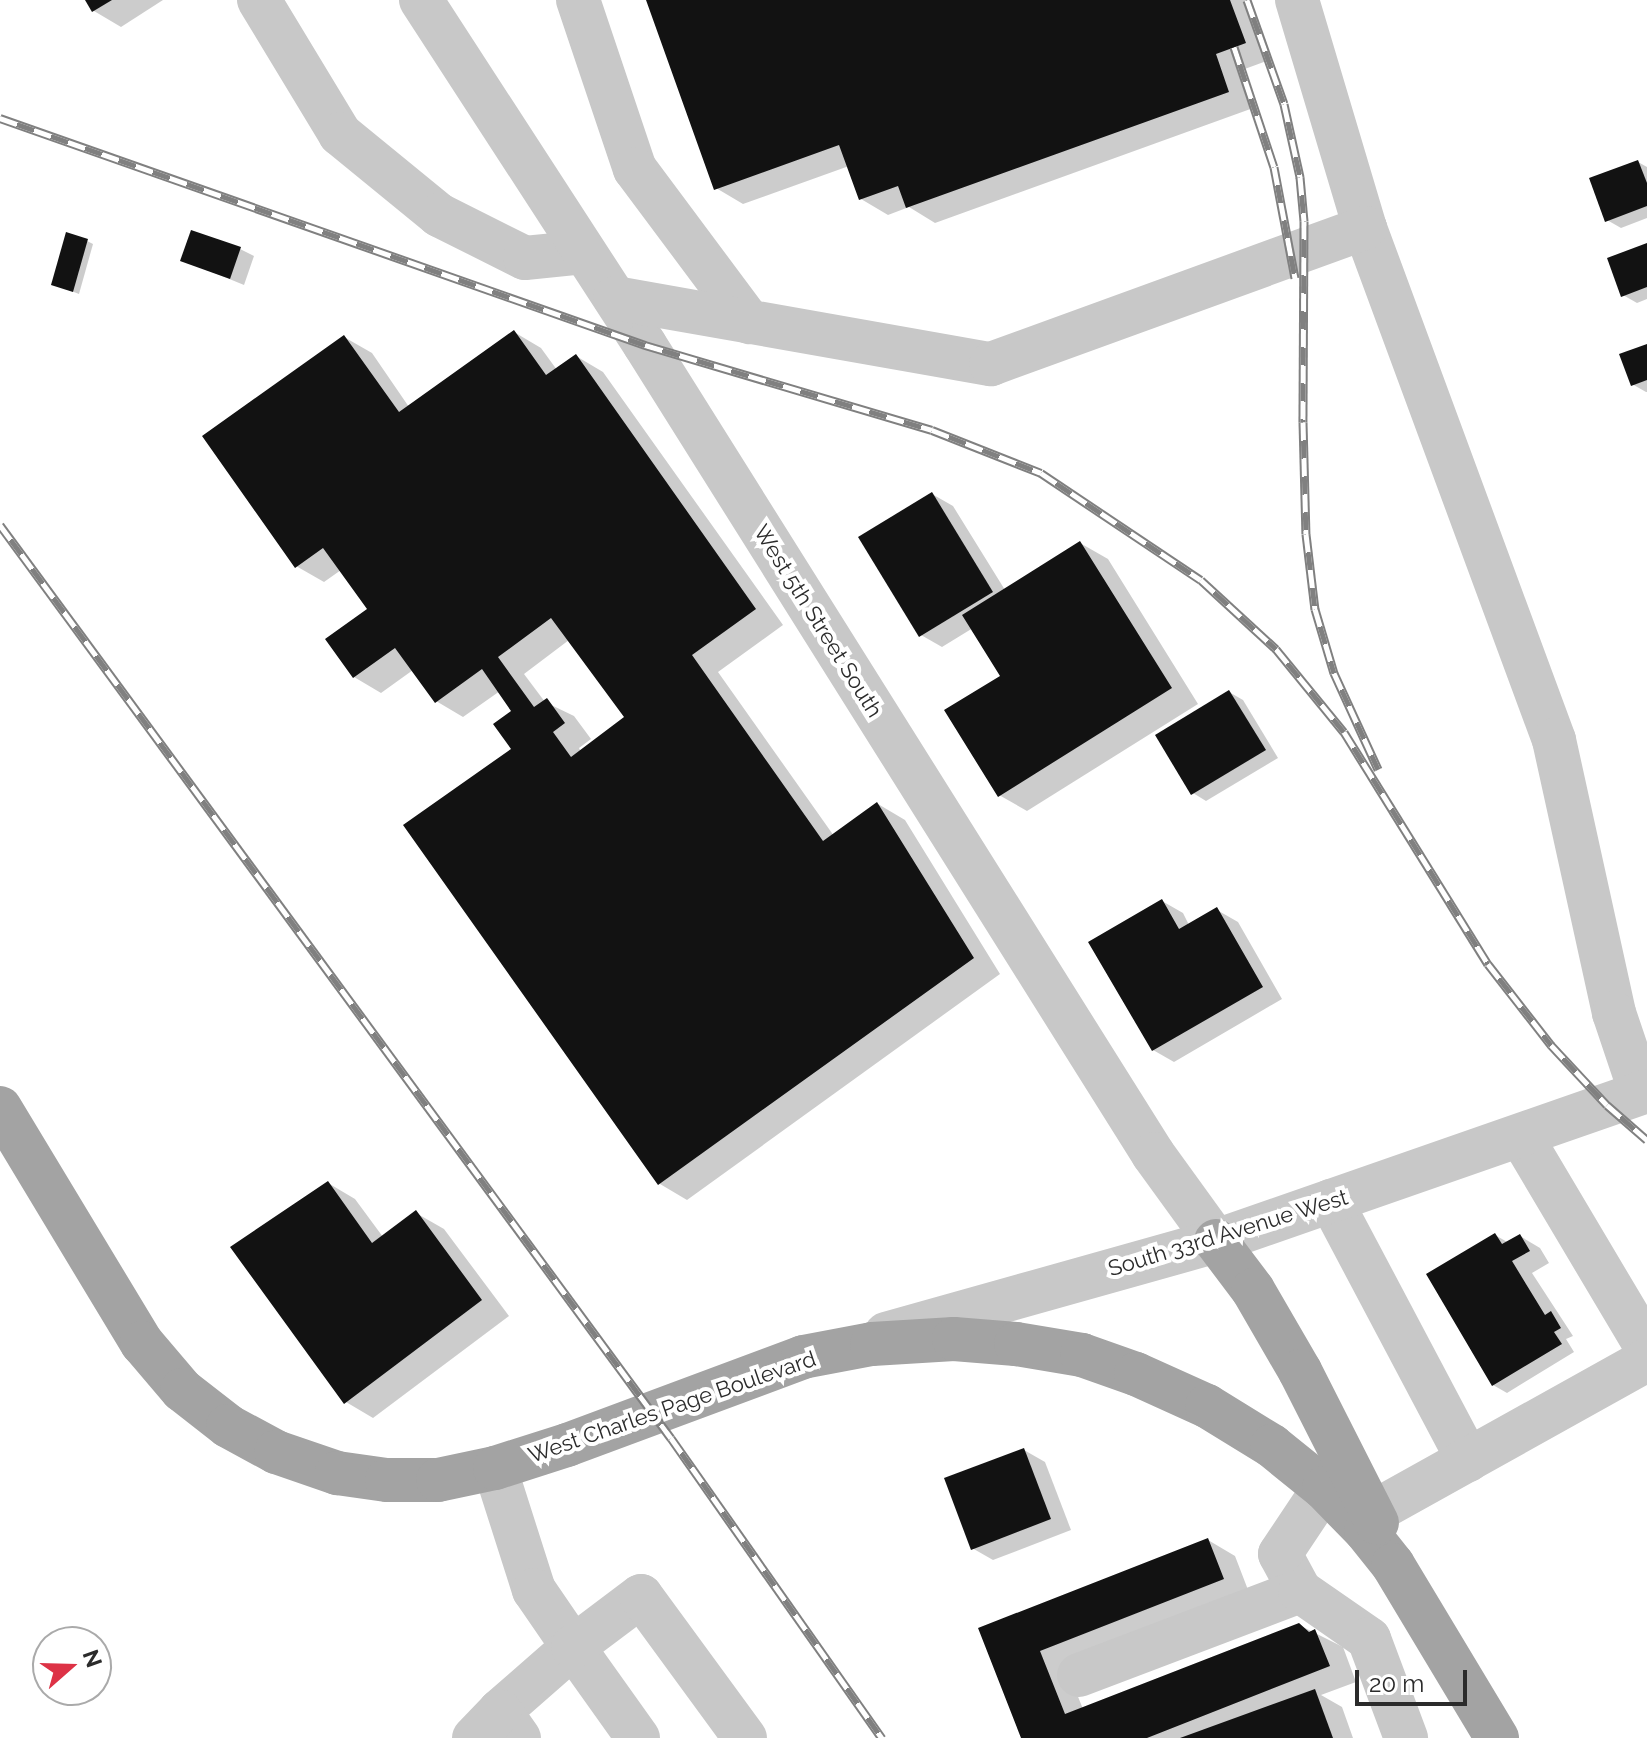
<!DOCTYPE html>
<style>
body{margin:0}
#map{position:relative;width:1647px;height:1738px;overflow:hidden;background:#fff;font-family:Raleway,sans-serif}
div>[style]{position:absolute}
[style*='--x']{left:calc(var(--x)*1px);top:calc(var(--y)*1px);width:calc(var(--w)*1px);rotate:calc(var(--a)*1deg)}
.shadow>*{inset:0;background:#0003}
.building>*{inset:0;background:#121212}
.minor>*{height:44px;margin:-22px;padding:0 22px;transform-origin:22px;border-radius:22px;background:#c8c8c8}
.major>*{height:44px;margin:-22px;padding:0 22px;transform-origin:22px;border-radius:22px;background:#a3a3a3}
.rail>*{height:9px;margin-top:-4.5px;transform-origin:0;background:repeating-linear-gradient(90deg,#fff 0 18px,#808080 0 36px);box-sizing:border-box;border-block:2px solid #808080}
span{translate:-50% -50%;white-space:nowrap;text-align:center;line-height:1.15;-webkit-text-stroke:8px #fff;paint-order:stroke}
.street-label{font-size:22px;color:#2b2b2b}
.north{position:absolute;left:32px;top:1626px;width:80px;height:80px;box-sizing:border-box;background:#fff;border:2px solid #aaa;border-radius:50%;rotate:70deg;font-size:22px;font-weight:700;line-height:32px;text-align:center;color:#2b2b2b}
.north::after{content:'';display:block;margin:auto;width:28px;height:36px;background:#dd3246;clip-path:polygon(50% 0,100% 100%,50% 72%,0 100%)}
.scale{position:absolute;left:1355px;top:1670px;width:112px;height:36px;box-sizing:border-box;border:4px solid #2b2b2b;border-top:0;padding-left:10px;font-size:24px;line-height:28px;white-space:nowrap;color:#2b2b2b;-webkit-text-stroke:6px #fff;paint-order:stroke}
</style>
<div id="map">
<div class="shadow">
<i style="clip-path:polygon(87px 0,163px 0,121px 27px,94px 11px)"></i>
<i style="clip-path:polygon(648px 0,1251px 0,1272px 59px,1242px 70px,1256px 107px,935px 223px,909px 207px,888px 215px,861px 199px,849px 166px,743px 204px,716px 188px)"></i>
<i style="clip-path:polygon(1638px 162px,1647px 167px,1647px 218px,1621px 228px,1607px 220px)"></i>
<i style="clip-path:polygon(87px 241px,93px 244px,79px 294px,53px 284px)"></i>
<i style="clip-path:polygon(1647px 245px,1647px 299px,1637px 303px,1623px 295px)"></i>
<i style="clip-path:polygon(240px 249px,254px 256px,244px 285px,183px 260px)"></i>
<i style="clip-path:polygon(evenodd,514px 332px,541px 348px,557px 370px,576px 356px,603px 372px,783px 625px,718px 672px,834px 836px,878px 804px,905px 820px,1000px 974px,687px 1200px,660px 1184px,406px 826px,514px 750px,514px 711px,500px 691px,463px 717px,436px 701px,413px 670px,381px 693px,354px 677px,370px 610px,341px 570px,324px 582px,296px 566px,344px 337px,372px 353px,409px 407px,514px 332px,569px 640px,627px 718px,581px 752px,579px 748px,591px 739px,574px 716px,545px 702px,524px 674px,569px 640px)"></i>
<i style="clip-path:polygon(1647px 346px,1647px 392px,1646px 392px,1632px 384px)"></i>
<i style="clip-path:polygon(932px 494px,953px 506px,1005px 590px,1080px 543px,1108px 559px,1198px 704px,1027px 811px,999px 795px,1003px 676px,973px 628px,942px 647px,921px 635px)"></i>
<i style="clip-path:polygon(1229px 692px,1243px 700px,1278px 758px,1206px 801px,1193px 793px)"></i>
<i style="clip-path:polygon(1162px 901px,1183px 913px,1189px 925px,1217px 910px,1238px 922px,1282px 999px,1174px 1062px,1153px 1050px)"></i>
<i style="clip-path:polygon(328px 1183px,355px 1199px,383px 1237px,416px 1213px,444px 1229px,509px 1316px,373px 1418px,346px 1402px)"></i>
<i style="clip-path:polygon(1495px 1235px,1509px 1243px,1520px 1236px,1540px 1248px,1549px 1263px,1532px 1273px,1573px 1336px,1566px 1339px,1574px 1352px,1507px 1393px,1493px 1385px)"></i>
<i style="clip-path:polygon(1024px 1450px,1045px 1462px,1071px 1530px,993px 1560px,972px 1548px)"></i>
<i style="clip-path:polygon(1208px 1540px,1235px 1556px,1250px 1595px,1066px 1667px,1083px 1709px,1299px 1625px,1343px 1647px,1356px 1682px,1321px 1695px,1342px 1707px,1353px 1738px,1023px 1738px,981px 1629px)"></i>
</div>
<div class="building">
<i style="clip-path:polygon(85px 0,112px 0,92px 12px)"></i>
<i style="clip-path:polygon(646px 0,1230px 0,1246px 43px,1216px 54px,1229px 92px,906px 208px,898px 186px,859px 200px,839px 145px,714px 190px)"></i>
<i style="clip-path:polygon(1638px 160px,1647px 183px,1647px 206px,1605px 222px,1589px 178px)"></i>
<i style="clip-path:polygon(191px 230px,241px 247px,230px 279px,180px 261px)"></i>
<i style="clip-path:polygon(66px 232px,88px 239px,73px 292px,51px 285px)"></i>
<i style="clip-path:polygon(1647px 243px,1647px 287px,1621px 297px,1607px 258px)"></i>
<i style="clip-path:polygon(evenodd,514px 330px,546px 375px,576px 354px,756px 609px,692px 655px,823px 841px,877px 802px,974px 958px,658px 1185px,403px 825px,511px 749px,493px 724px,511px 711px,482px 669px,435px 703px,395px 648px,353px 678px,325px 639px,367px 609px,323px 548px,295px 568px,202px 436px,344px 335px,399px 412px,514px 330px,551px 618px,624px 717px,571px 757px,553px 732px,565px 723px,547px 698px,534px 707px,498px 657px,551px 618px)"></i>
<i style="clip-path:polygon(1647px 344px,1647px 380px,1631px 386px,1619px 354px)"></i>
<i style="clip-path:polygon(932px 492px,993px 592px,919px 637px,858px 537px)"></i>
<i style="clip-path:polygon(1080px 541px,1172px 688px,998px 797px,944px 710px,1000px 676px,962px 615px)"></i>
<i style="clip-path:polygon(1229px 690px,1266px 750px,1191px 795px,1155px 735px)"></i>
<i style="clip-path:polygon(1162px 899px,1179px 929px,1217px 907px,1263px 987px,1152px 1051px,1088px 942px)"></i>
<i style="clip-path:polygon(328px 1181px,372px 1243px,416px 1210px,482px 1300px,344px 1404px,230px 1247px)"></i>
<i style="clip-path:polygon(1495px 1233px,1502px 1244px,1520px 1234px,1530px 1251px,1512px 1261px,1545px 1315px,1551px 1311px,1561px 1328px,1554px 1332px,1562px 1344px,1492px 1386px,1426px 1274px)"></i>
<i style="clip-path:polygon(1024px 1448px,1051px 1519px,971px 1550px,944px 1478px)"></i>
<i style="clip-path:polygon(1208px 1538px,1224px 1579px,1040px 1651px,1065px 1714px,1299px 1623px,1309px 1632px,1315px 1629px,1330px 1666px,1147px 1738px,1021px 1738px,978px 1628px)"></i>
<i style="clip-path:polygon(1315px 1689px,1333px 1738px,1180px 1738px)"></i>
</div>
<div class="minor">
<i style="--x:259;--y:0;--w:157;--a:58.8"></i>
<i style="--x:340;--y:134;--w:128;--a:39.3"></i>
<i style="--x:439;--y:215;--w:96;--a:26.6"></i>
<i style="--x:525;--y:258;--w:59;--a:-5.8"></i>
<i style="--x:421;--y:0;--w:411;--a:57"></i>
<i style="--x:645;--y:345;--w:955;--a:57.87"></i>
<i style="--x:1153;--y:1154;--w:107;--a:54.1"></i>
<i style="--x:578;--y:0;--w:178;--a:71.4"></i>
<i style="--x:635;--y:169;--w:191;--a:53.3"></i>
<i style="--x:1297;--y:0;--w:238;--a:73.4"></i>
<i style="--x:1365;--y:228;--w:546;--a:69.74"></i>
<i style="--x:1554;--y:740;--w:280;--a:77.6"></i>
<i style="--x:1614;--y:1013;--w:84;--a:71.4"></i>
<i style="--x:615;--y:298;--w:382;--a:10"></i>
<i style="--x:991;--y:364;--w:398;--a:-20"></i>
<i style="--x:1521;--y:1136;--w:247;--a:59.3"></i>
<i style="--x:1331;--y:1201;--w:293;--a:62.1"></i>
<i style="--x:886;--y:1334;--w:343;--a:-15.7"></i>
<i style="--x:1216;--y:1241;--w:456;--a:-19.2"></i>
<i style="--x:495;--y:1468;--w:128;--a:72.3"></i>
<i style="--x:534;--y:1590;--w:69;--a:55.6"></i>
<i style="--x:573;--y:1647;--w:97;--a:138.8"></i>
<i style="--x:500;--y:1711;--w:33;--a:55"></i>
<i style="--x:1372;--y:1513;--w:315;--a:-29.1"></i>
<i style="--x:1300;--y:1591;--w:42;--a:-118.4"></i>
<i style="--x:1280;--y:1554;--w:79;--a:-56.3"></i>
<i style="--x:1079;--y:1675;--w:236;--a:-20.8"></i>
<i style="--x:1300;--y:1591;--w:84;--a:34.8"></i>
<i style="--x:1369;--y:1639;--w:106;--a:69.5"></i>
<i style="--x:474;--y:1738;--w:37;--a:-46"></i>
<i style="--x:638;--y:1738;--w:112;--a:-125.5"></i>
<i style="--x:573;--y:1647;--w:85;--a:-36.9"></i>
<i style="--x:641;--y:1596;--w:176;--a:53.8"></i>
</div>
<div class="major">
<i style="--x:0;--y:1108;--w:275;--a:58.9"></i>
<i style="--x:142;--y:1343;--w:62;--a:49.6"></i>
<i style="--x:182;--y:1390;--w:58;--a:38"></i>
<i style="--x:228;--y:1426;--w:55;--a:28.4"></i>
<i style="--x:276;--y:1452;--w:65;--a:19"></i>
<i style="--x:337;--y:1473;--w:50;--a:8"></i>
<i style="--x:387;--y:1480;--w:51;--a:0"></i>
<i style="--x:438;--y:1480;--w:58;--a:-11.9"></i>
<i style="--x:495;--y:1468;--w:76;--a:-17.7"></i>
<i style="--x:567;--y:1445;--w:252;--a:-20.4"></i>
<i style="--x:803;--y:1357;--w:70;--a:-10.7"></i>
<i style="--x:872;--y:1344;--w:82;--a:-3.5"></i>
<i style="--x:954;--y:1339;--w:62;--a:4.6"></i>
<i style="--x:1016;--y:1344;--w:67;--a:9.5"></i>
<i style="--x:1082;--y:1355;--w:57;--a:19.4"></i>
<i style="--x:1136;--y:1374;--w:78;--a:24.3"></i>
<i style="--x:1207;--y:1406;--w:76;--a:31.6"></i>
<i style="--x:1272;--y:1446;--w:67;--a:38.9"></i>
<i style="--x:1324;--y:1488;--w:60;--a:45.7"></i>
<i style="--x:1366;--y:1531;--w:43;--a:51.5"></i>
<i style="--x:1393;--y:1565;--w:202;--a:59"></i>
<i style="--x:1216;--y:1241;--w:61;--a:52.9"></i>
<i style="--x:1253;--y:1290;--w:94;--a:59.9"></i>
<i style="--x:1300;--y:1371;--w:170;--a:63.1"></i>
</div>
<div class="rail">
<i style="--x:1247;--y:0;--w:110;--a:70.4"></i>
<i style="--x:1284;--y:104;--w:75;--a:77.6"></i>
<i style="--x:1300;--y:177;--w:44;--a:84.8"></i>
<i style="--x:1304;--y:221;--w:201;--a:90.3"></i>
<i style="--x:1303;--y:422;--w:112;--a:88.5"></i>
<i style="--x:1306;--y:534;--w:76;--a:83.2"></i>
<i style="--x:1315;--y:609;--w:67;--a:73.5"></i>
<i style="--x:1334;--y:673;--w:106;--a:65.4"></i>
<i style="--x:1234;--y:47;--w:126;--a:71.6"></i>
<i style="--x:1274;--y:167;--w:113;--a:79.3"></i>
<i style="--x:0;--y:118;--w:684;--a:19.39"></i>
<i style="--x:645;--y:345;--w:299;--a:16.5"></i>
<i style="--x:932;--y:430;--w:117;--a:21.5"></i>
<i style="--x:1041;--y:473;--w:192;--a:33.8"></i>
<i style="--x:1201;--y:580;--w:102;--a:42.6"></i>
<i style="--x:1276;--y:649;--w:107;--a:50.7"></i>
<i style="--x:1344;--y:732;--w:273;--a:58.2"></i>
<i style="--x:1488;--y:964;--w:103;--a:52.1"></i>
<i style="--x:1551;--y:1045;--w:82;--a:47"></i>
<i style="--x:1607;--y:1105;--w:53;--a:41.2"></i>
<i style="--x:0;--y:525;--w:1133;--a:53.69"></i>
<i style="--x:671;--y:1438;--w:367;--a:54.9"></i>
</div>
<div class="street-label">
<span style="left:818px;top:621px;rotate:58deg">West 5th Street South</span>
<span style="left:1228px;top:1233px;rotate:-17deg">South 33rd Avenue West</span>
<span style="left:672px;top:1407px;rotate:-19deg">West Charles Page Boulevard</span>
</div>
<div class="north">N</div>
<div class="scale">20 m</div>
</div>
